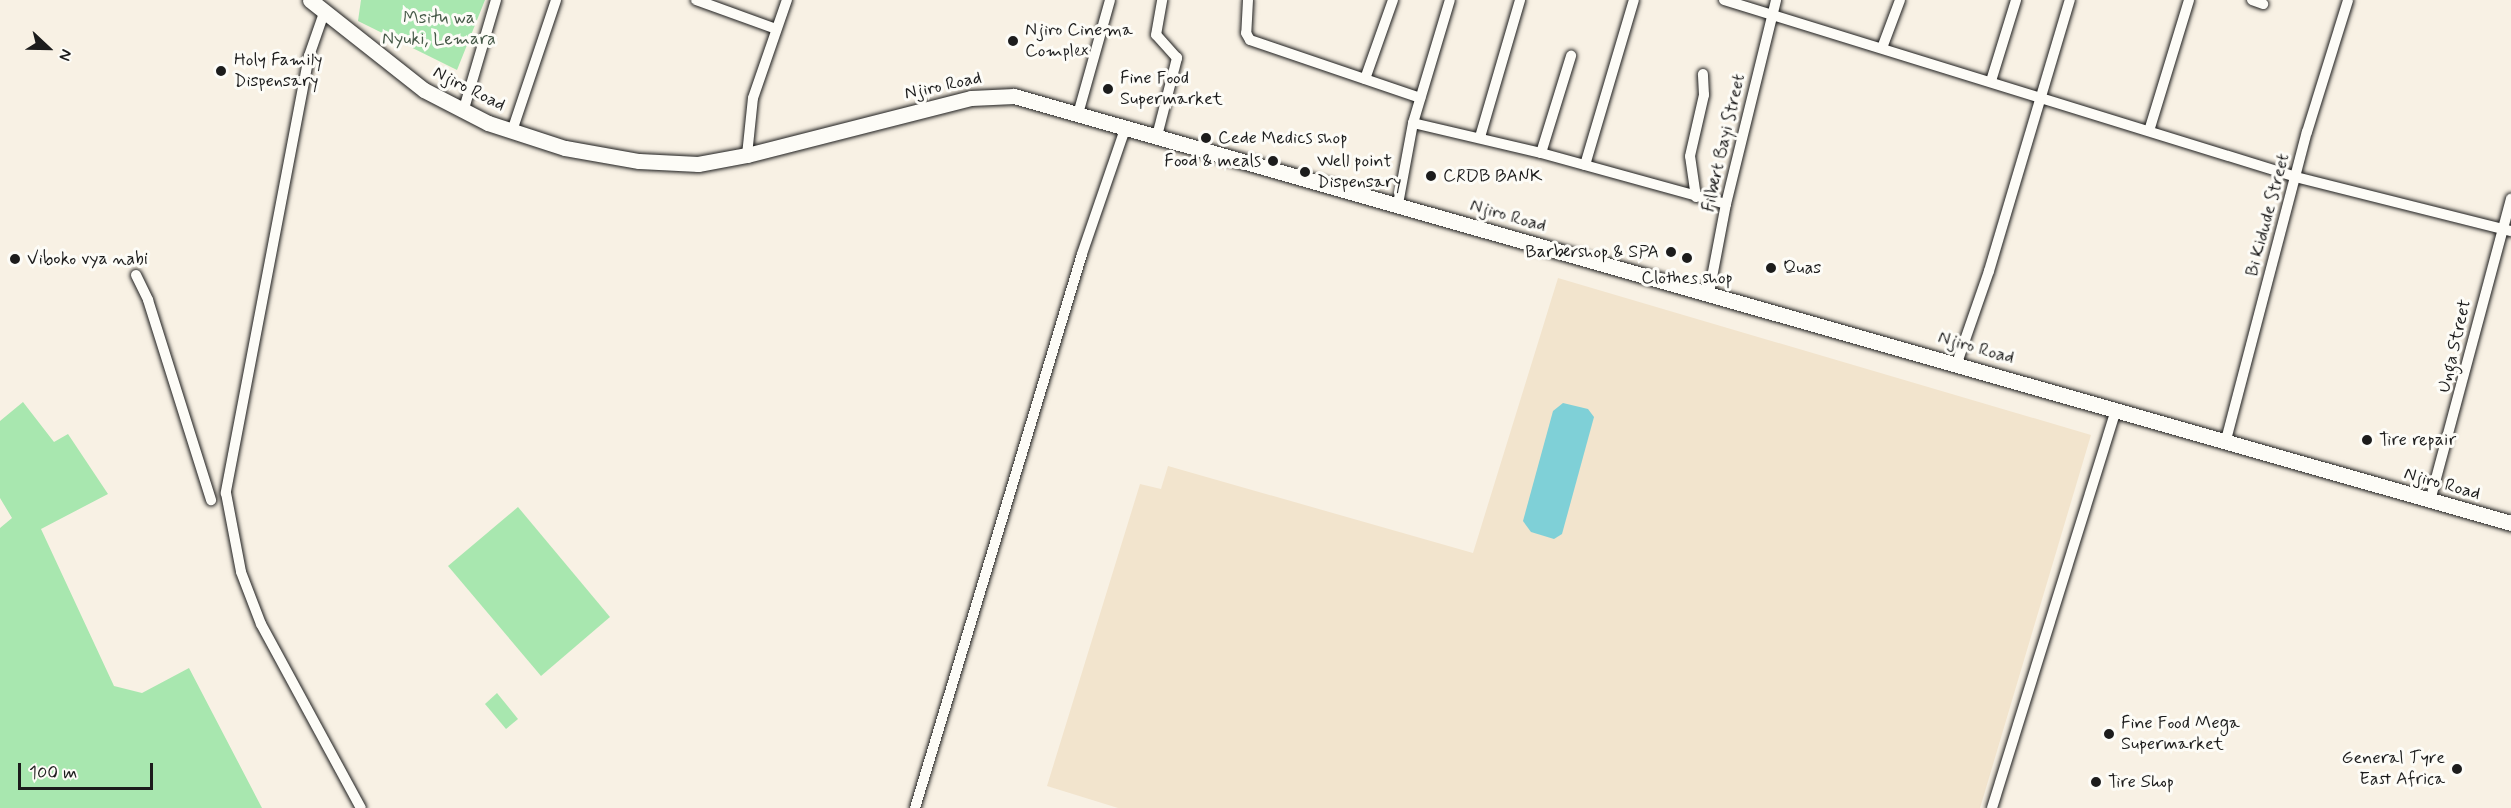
<!DOCTYPE html>
<style>
body{margin:0}
#map{position:relative;width:2511px;height:808px;overflow:hidden;background:#f8f1e4;font-family:Mynerve,sans-serif}
div>[style]{position:absolute}
[style*='--x']{left:calc(var(--x)*1px);top:calc(var(--y)*1px);width:calc(var(--w)*1px);rotate:calc(var(--a)*1deg)}
.built>*{inset:0;background:#f2e4cd}
.green>*{inset:0;background:#a8e7af}
.water>*{inset:0;background:#7fd0d7}
.roads{filter:drop-shadow(0 0 2px #1c1c1c) drop-shadow(0 0 2px #1c1c1c)}
.street>*{height:10px;margin:-5px;padding:0 5px;transform-origin:5px;border-radius:5px;background:#fdfcf7}
.secondary>*{height:15px;margin:-7.5px;padding:0 7.5px;transform-origin:7.5px;border-radius:7.5px;background:#fdfcf7}
.dots>*{width:16px;height:16px;translate:-50% -50%;box-sizing:border-box;border:3px solid #fdfcf7;border-radius:50%}
span{translate:-50% -50%;white-space:nowrap;text-align:center;line-height:1.15;-webkit-text-stroke:6px #fdfcf7;paint-order:stroke}
.park-label{font-size:18px;color:#465948}
.poi-label{font-size:18px;color:#1c1c1c}
.left{translate:0 -50%;text-align:left}
.right{translate:-100% -50%;text-align:right}
.street-label{font-size:18px;color:#1c1c1c}
.north{position:absolute;left:18px;top:18px;width:60px;height:60px;-webkit-text-stroke:4px #fdfcf7;paint-order:stroke;rotate:112deg;font-size:16px;font-weight:700;line-height:24px;text-align:center;color:#1c1c1c}
.north::after{content:'';display:block;margin:auto;width:21px;height:27px;background:#1c1c1c;clip-path:polygon(50% 0,100% 100%,50% 72%,0 100%)}
.scale{position:absolute;left:18px;top:763px;width:135px;height:27px;box-sizing:border-box;border:3px solid #1c1c1c;border-top:0;padding-left:8px;font-size:18px;line-height:21px;white-space:nowrap;color:#1c1c1c;-webkit-text-stroke:4px #fdfcf7;paint-order:stroke}
</style>
<div id="map">
<div class="built">
<i style="clip-path:polygon(1558px 278px,2091px 435px,1980px 808px,1118px 808px,1047px 786px,1140px 484px,1161px 489px,1168px 466px,1473px 553px)"></i>
</div>
<div class="green">
<i style="clip-path:polygon(361px 0,485px 0,457px 70px,358px 21px)"></i>
<i style="clip-path:polygon(23px 402px,54px 442px,68px 434px,108px 494px,41px 529px,114px 686px,142px 693px,189px 668px,262px 808px,0 808px,0 528px,12px 518px,0 498px,0 421px)"></i>
<i style="clip-path:polygon(518px 507px,610px 617px,541px 676px,448px 566px)"></i>
<i style="clip-path:polygon(497px 693px,518px 719px,506px 729px,485px 704px)"></i>
</div>
<div class="water">
<i style="clip-path:polygon(1563px 403px,1588px 409px,1594px 417px,1562px 534px,1554px 539px,1531px 532px,1523px 521px,1553px 411px)"></i>
</div>
<div class="roads">
<div class="street">
<i style="--x:696;--y:0;--w:85;--a:19.9"></i>
<i style="--x:1248;--y:0;--w:33;--a:93"></i>
<i style="--x:1246;--y:33;--w:8;--a:60"></i>
<i style="--x:1250;--y:40;--w:180;--a:18.8"></i>
<i style="--x:1724;--y:0;--w:599;--a:17.19"></i>
<i style="--x:2296;--y:177;--w:222;--a:14.1"></i>
<i style="--x:2252;--y:0;--w:12;--a:20"></i>
<i style="--x:325;--y:10;--w:49;--a:109.2"></i>
<i style="--x:309;--y:56;--w:445;--a:100.8"></i>
<i style="--x:226;--y:493;--w:80;--a:79.2"></i>
<i style="--x:241;--y:572;--w:56;--a:69"></i>
<i style="--x:261;--y:624;--w:209;--a:61.5"></i>
<i style="--x:1882;--y:48;--w:51;--a:-69.4"></i>
<i style="--x:1365;--y:79;--w:84;--a:-70.5"></i>
<i style="--x:1991;--y:81;--w:85;--a:-72.8"></i>
<i style="--x:463;--y:112;--w:117;--a:-73.6"></i>
<i style="--x:1078;--y:114;--w:118;--a:-74.3"></i>
<i style="--x:1413;--y:123;--w:131;--a:13.2"></i>
<i style="--x:1541;--y:153;--w:192;--a:15.4"></i>
<i style="--x:512;--y:131;--w:138;--a:-71.4"></i>
<i style="--x:2149;--y:131;--w:137;--a:-73"></i>
<i style="--x:1157;--y:136;--w:81;--a:-75.6"></i>
<i style="--x:1177;--y:58;--w:31;--a:-132"></i>
<i style="--x:1156;--y:35;--w:36;--a:-80"></i>
<i style="--x:1480;--y:137;--w:143;--a:-73.7"></i>
<i style="--x:1541;--y:153;--w:102;--a:-72.8"></i>
<i style="--x:747;--y:155;--w:57;--a:-84"></i>
<i style="--x:753;--y:98;--w:104;--a:-70.9"></i>
<i style="--x:1585;--y:165;--w:172;--a:-73.5"></i>
<i style="--x:1696;--y:197;--w:41;--a:-98.3"></i>
<i style="--x:1690;--y:156;--w:63;--a:-77.1"></i>
<i style="--x:1704;--y:95;--w:21;--a:-93"></i>
<i style="--x:1398;--y:204;--w:82;--a:-79.5"></i>
<i style="--x:1413;--y:123;--w:128;--a:-73.3"></i>
<i style="--x:136;--y:275;--w:28;--a:64"></i>
<i style="--x:148;--y:300;--w:210;--a:72.5"></i>
<i style="--x:1709;--y:293;--w:91;--a:-79.2"></i>
<i style="--x:1726;--y:204;--w:210;--a:-76.2"></i>
<i style="--x:1957;--y:363;--w:97;--a:-70.8"></i>
<i style="--x:1989;--y:271;--w:283;--a:-73.4"></i>
<i style="--x:2226;--y:440;--w:318;--a:-75.3"></i>
<i style="--x:2307;--y:132;--w:138;--a:-72.7"></i>
<i style="--x:2430;--y:501;--w:313;--a:-75"></i>
<i style="--x:915;--y:808;--w:579;--a:-73.22"></i>
<i style="--x:1082;--y:254;--w:135;--a:-71"></i>
<i style="--x:1992;--y:808;--w:417;--a:-72.7"></i>
</div>
<div class="secondary">
<i style="--x:310;--y:0;--w:145;--a:38.3"></i>
<i style="--x:424;--y:90;--w:72;--a:27.3"></i>
<i style="--x:488;--y:123;--w:81;--a:18"></i>
<i style="--x:565;--y:148;--w:75;--a:10"></i>
<i style="--x:639;--y:161;--w:59;--a:2.9"></i>
<i style="--x:698;--y:164;--w:50;--a:-10.4"></i>
<i style="--x:747;--y:155;--w:231;--a:-14.3"></i>
<i style="--x:971;--y:98;--w:43;--a:-2.7"></i>
<i style="--x:1014;--y:96;--w:1557;--a:15.92"></i>
</div>
</div>
<div class="dots">
<i style="left:1013px;top:41px;background:#1c1c1c"></i>
<i style="left:221px;top:71px;background:#1c1c1c"></i>
<i style="left:1108px;top:89px;background:#1c1c1c"></i>
<i style="left:1206px;top:138px;background:#1c1c1c"></i>
<i style="left:1273px;top:161px;background:#1c1c1c"></i>
<i style="left:1305px;top:172px;background:#1c1c1c"></i>
<i style="left:1431px;top:176px;background:#1c1c1c"></i>
<i style="left:1671px;top:252px;background:#1c1c1c"></i>
<i style="left:1687px;top:258px;background:#1c1c1c"></i>
<i style="left:15px;top:259px;background:#1c1c1c"></i>
<i style="left:1771px;top:268px;background:#1c1c1c"></i>
<i style="left:2367px;top:440px;background:#1c1c1c"></i>
<i style="left:2109px;top:734px;background:#1c1c1c"></i>
<i style="left:2457px;top:769px;background:#1c1c1c"></i>
<i style="left:2096px;top:782px;background:#1c1c1c"></i>
</div>
<div class="park-label">
<span style="left:439px;top:29px">Msitu wa<br>Nyuki, Lemara</span>
</div>
<div class="poi-label">
<span class="left" style="left:1025px;top:41px">Njiro Cinema<br>Complex</span>
<span class="left" style="left:234px;top:71px">Holy Family<br>Dispensary</span>
<span class="left" style="left:1120px;top:89px">Fine Food<br>Supermarket</span>
<span class="left" style="left:1218px;top:138px">Cede Medics shop</span>
<span class="right" style="left:1261px;top:161px">Food &amp; meals</span>
<span class="left" style="left:1317px;top:172px">Well point<br>Dispensary</span>
<span class="left" style="left:1443px;top:176px">CRDB BANK</span>
<span class="right" style="left:1659px;top:252px">Barbershop &amp; SPA</span>
<span class="left" style="left:27px;top:259px">Viboko vya nabi</span>
<span class="left" style="left:1783px;top:268px">Quas</span>
<span style="left:1687px;top:278px">Clothes shop</span>
<span class="left" style="left:2379px;top:440px">Tire repair</span>
<span class="left" style="left:2121px;top:734px">Fine Food Mega<br>Supermarket</span>
<span class="right" style="left:2445px;top:769px">General Tyre<br>East Africa</span>
<span class="left" style="left:2108px;top:782px">Tire Shop</span>
</div>
<div class="street-label">
<span style="left:943px;top:86px;rotate:-12deg">Njiro Road</span>
<span style="left:469px;top:89px;rotate:27deg">Njiro Road</span>
<span style="left:1724px;top:143px;rotate:-77deg">Filbert Bayi Street</span>
<span style="left:2268px;top:215px;rotate:-75deg">Bi Kidude Street</span>
<span style="left:1508px;top:216px;rotate:16deg">Njiro Road</span>
<span style="left:2455px;top:346px;rotate:-77deg">Unga Street</span>
<span style="left:1976px;top:348px;rotate:16deg">Njiro Road</span>
<span style="left:2442px;top:484px;rotate:16deg">Njiro Road</span>
</div>
<div class="north">N</div>
<div class="scale">100 m</div>
</div>
